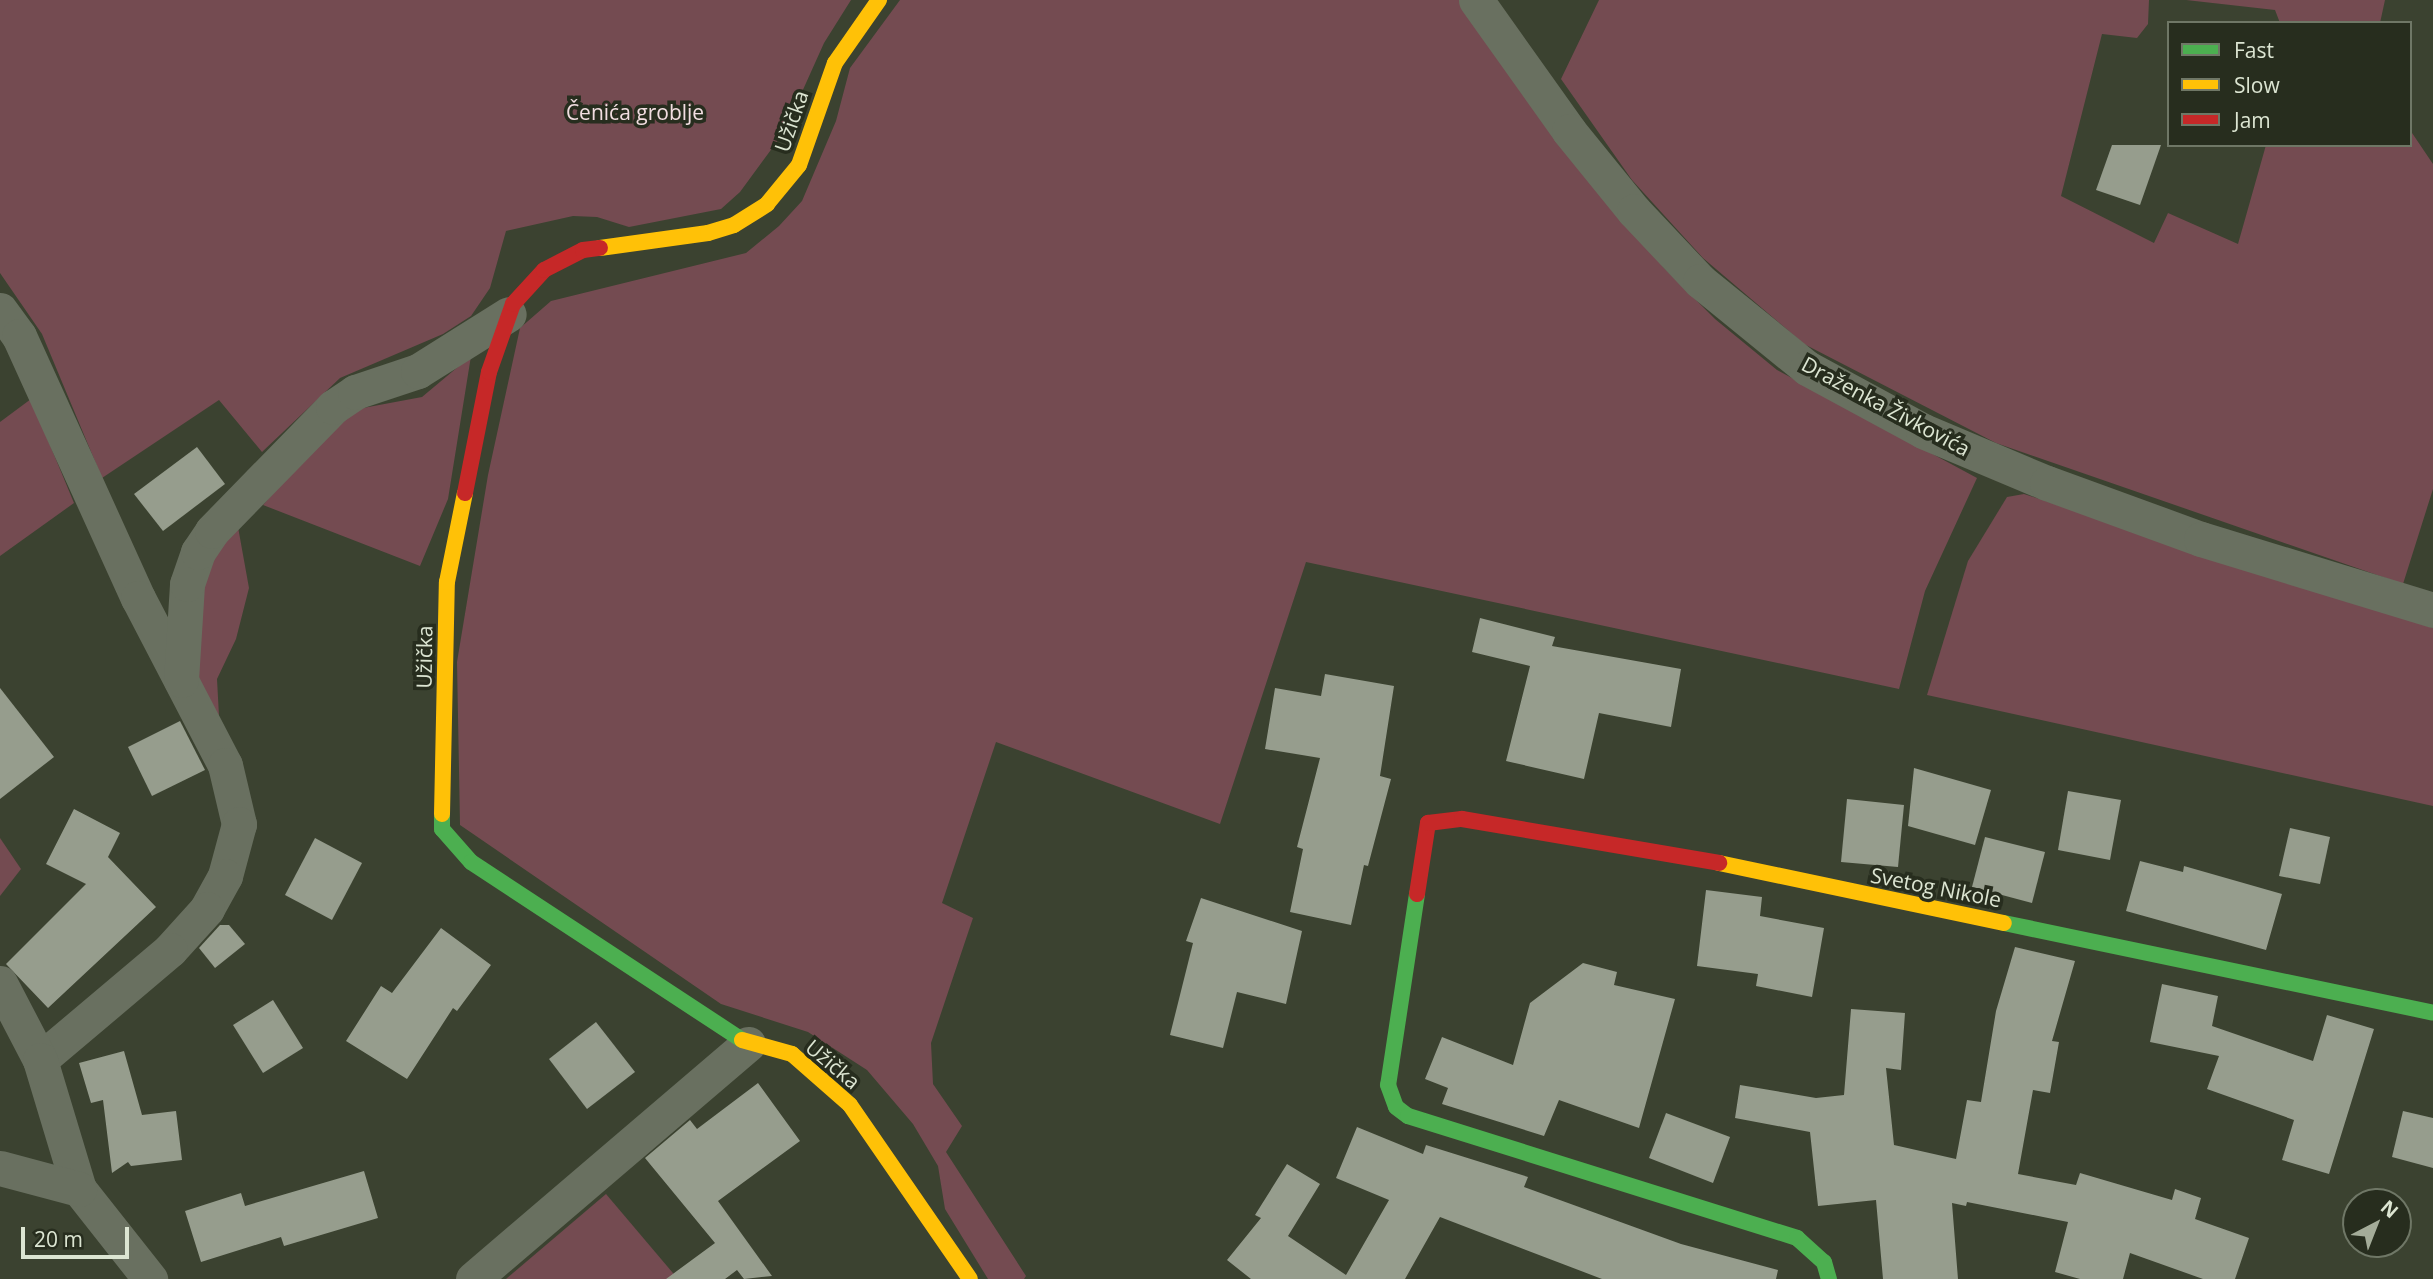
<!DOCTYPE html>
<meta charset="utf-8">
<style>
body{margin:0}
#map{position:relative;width:2433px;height:1279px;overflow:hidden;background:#3b4230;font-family:"Open Sans",sans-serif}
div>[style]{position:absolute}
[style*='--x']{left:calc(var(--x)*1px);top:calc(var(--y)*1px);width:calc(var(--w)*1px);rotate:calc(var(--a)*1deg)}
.green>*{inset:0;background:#744b51}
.building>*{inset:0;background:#969d8d}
.street>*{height:35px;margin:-17.5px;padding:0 17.5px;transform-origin:17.5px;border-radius:17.5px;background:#697060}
.fast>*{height:16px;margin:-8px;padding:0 8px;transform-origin:8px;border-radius:8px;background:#4caf50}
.slow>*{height:16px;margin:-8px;padding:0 8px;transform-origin:8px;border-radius:8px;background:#ffc107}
.jam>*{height:16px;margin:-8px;padding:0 8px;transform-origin:8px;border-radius:8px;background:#c62828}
span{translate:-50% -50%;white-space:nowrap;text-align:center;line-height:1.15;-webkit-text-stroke:7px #272d1e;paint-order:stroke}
.park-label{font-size:21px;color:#f2dee1}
.street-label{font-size:21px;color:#dce5d2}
.legend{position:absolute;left:2167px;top:21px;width:245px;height:126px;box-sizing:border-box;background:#272d1e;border:2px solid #6f7766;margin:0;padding:9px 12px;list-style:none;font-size:21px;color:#dce5d2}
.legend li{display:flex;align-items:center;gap:14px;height:35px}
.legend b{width:35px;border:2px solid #6f7766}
.north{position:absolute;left:2342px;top:1188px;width:70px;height:70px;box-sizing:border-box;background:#272d1e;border:2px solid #6f7766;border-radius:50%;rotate:42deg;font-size:19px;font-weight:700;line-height:28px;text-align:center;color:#dce5d2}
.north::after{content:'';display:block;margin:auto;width:24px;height:32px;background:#a4ac99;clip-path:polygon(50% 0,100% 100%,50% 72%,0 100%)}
.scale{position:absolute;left:21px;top:1227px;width:108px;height:32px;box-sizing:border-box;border:4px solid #dce5d2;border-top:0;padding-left:9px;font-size:21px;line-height:24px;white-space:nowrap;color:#dce5d2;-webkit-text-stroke:5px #272d1e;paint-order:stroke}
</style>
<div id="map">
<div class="green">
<i style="clip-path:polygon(0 0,851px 0,824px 43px,784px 132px,740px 192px,721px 209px,629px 227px,597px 217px,573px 216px,506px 231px,490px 288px,471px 316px,443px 334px,340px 378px,262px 452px,219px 400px,102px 478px,42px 334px,0 273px)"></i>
<i style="clip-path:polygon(900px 0,1459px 0,1664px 268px,1715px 319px,1777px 370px,1977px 478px,1925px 591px,1899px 689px,1306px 562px,1220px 824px,996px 742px,942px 903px,973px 918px,931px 1043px,933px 1084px,962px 1126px,946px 1152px,1026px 1276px,1024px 1279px,988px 1279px,945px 1209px,938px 1166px,913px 1124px,867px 1070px,808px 1032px,721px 1004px,460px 825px,457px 662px,488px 475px,520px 328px,551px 301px,746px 253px,779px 226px,802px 201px,836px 121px,850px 68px)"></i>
<i style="clip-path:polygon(1599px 0,2149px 0,2148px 24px,2137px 38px,2102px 34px,2061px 196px,2154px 243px,2168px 213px,2238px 244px,2266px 145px,2410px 145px,2410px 130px,2433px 164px,2433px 489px,2403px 584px,1996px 443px,1804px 344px,1703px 258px,1632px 180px,1561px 79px)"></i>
<i style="clip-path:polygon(2186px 0,2385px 0,2380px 23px,2280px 23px,2275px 10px)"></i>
<i style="clip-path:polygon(471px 356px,448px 499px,420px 566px,263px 505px,338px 419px,363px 408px,422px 397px)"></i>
<i style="clip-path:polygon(31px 399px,74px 503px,0 556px,0 422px)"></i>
<i style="clip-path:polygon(2024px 494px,2433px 628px,2433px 806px,1927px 695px,1968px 561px,2007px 497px)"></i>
<i style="clip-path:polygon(238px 527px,249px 588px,236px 639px,217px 679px,219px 716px,196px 675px,201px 573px,215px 550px)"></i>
<i style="clip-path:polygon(0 838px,21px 869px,0 896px)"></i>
<i style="clip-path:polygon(606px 1194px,678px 1279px,506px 1279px)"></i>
</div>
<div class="building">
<i style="clip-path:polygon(2112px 145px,2161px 145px,2140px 205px,2096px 190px)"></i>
<i style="clip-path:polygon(197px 447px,225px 484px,163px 531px,134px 494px)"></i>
<i style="clip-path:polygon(1480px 618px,1555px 637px,1552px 646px,1681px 669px,1671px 727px,1599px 713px,1584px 779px,1506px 761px,1530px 666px,1472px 652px)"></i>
<i style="clip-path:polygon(1325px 674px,1394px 686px,1380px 776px,1391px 779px,1368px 866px,1364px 865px,1351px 925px,1290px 912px,1303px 849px,1297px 847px,1320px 758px,1265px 749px,1275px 688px,1321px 696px)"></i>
<i style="clip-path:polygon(0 688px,54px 757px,0 799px)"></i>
<i style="clip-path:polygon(180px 721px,205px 770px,152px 796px,128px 747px)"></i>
<i style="clip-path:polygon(1914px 768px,1991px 790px,1975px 845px,1908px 826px)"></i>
<i style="clip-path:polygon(2068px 791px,2121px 800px,2110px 860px,2058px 850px)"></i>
<i style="clip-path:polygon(1847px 799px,1904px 805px,1898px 867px,1841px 862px)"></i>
<i style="clip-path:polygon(74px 809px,120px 833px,108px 857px,156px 907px,48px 1008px,6px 964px,86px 884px,46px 864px)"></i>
<i style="clip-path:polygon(2290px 828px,2330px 837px,2320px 884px,2279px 876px)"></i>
<i style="clip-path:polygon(1985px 837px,2045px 852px,2032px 903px,1972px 887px)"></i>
<i style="clip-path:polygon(315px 838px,362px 863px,332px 920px,285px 895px)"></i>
<i style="clip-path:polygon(2140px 861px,2183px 872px,2184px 866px,2282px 894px,2266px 950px,2126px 911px)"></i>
<i style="clip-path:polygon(1706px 890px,1762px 897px,1760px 916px,1824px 928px,1812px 997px,1756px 986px,1758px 974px,1697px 966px)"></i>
<i style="clip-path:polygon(1201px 898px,1302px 931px,1286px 1004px,1237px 992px,1223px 1048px,1170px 1035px,1193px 943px,1186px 941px)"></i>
<i style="clip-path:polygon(220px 925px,229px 925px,245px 944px,215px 968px,199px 948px)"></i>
<i style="clip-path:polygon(441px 928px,491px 965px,457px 1011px,453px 1008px,407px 1079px,346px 1041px,381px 986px,392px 993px)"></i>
<i style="clip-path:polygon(2015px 947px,2075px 961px,2052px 1041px,2059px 1042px,2050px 1093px,2033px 1090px,2018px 1174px,2076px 1185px,2080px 1173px,2172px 1200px,2175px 1189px,2201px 1198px,2195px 1219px,2249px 1238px,2235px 1279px,2203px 1279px,2130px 1253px,2123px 1279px,2080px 1279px,2055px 1272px,2068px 1222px,1967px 1202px,1966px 1206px,1952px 1203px,1958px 1279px,1883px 1279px,1876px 1200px,1818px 1206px,1810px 1132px,1735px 1118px,1740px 1085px,1816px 1098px,1844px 1095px,1851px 1009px,1905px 1013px,1901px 1070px,1886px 1068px,1894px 1145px,1956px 1159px,1967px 1100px,1981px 1102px,1996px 1011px)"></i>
<i style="clip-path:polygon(1583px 963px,1617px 972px,1614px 985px,1675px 999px,1639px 1128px,1559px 1100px,1544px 1136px,1442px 1104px,1448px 1088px,1425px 1079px,1442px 1037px,1513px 1065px,1530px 1003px)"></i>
<i style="clip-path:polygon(2162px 984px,2218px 996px,2212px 1026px,2313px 1061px,2327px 1015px,2374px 1029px,2329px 1174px,2282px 1160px,2294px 1120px,2207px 1089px,2219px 1056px,2150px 1042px)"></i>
<i style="clip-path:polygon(273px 1000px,303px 1048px,263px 1073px,233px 1025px)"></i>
<i style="clip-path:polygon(596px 1022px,635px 1072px,587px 1109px,549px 1059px)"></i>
<i style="clip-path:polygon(124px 1051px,142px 1115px,176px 1111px,182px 1160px,131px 1166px,128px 1162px,112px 1173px,103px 1100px,91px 1103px,79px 1063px)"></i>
<i style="clip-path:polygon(758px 1083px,800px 1141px,718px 1201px,772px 1276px,744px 1279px,737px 1270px,725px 1279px,666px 1279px,715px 1243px,645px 1158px,690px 1120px,697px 1129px)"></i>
<i style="clip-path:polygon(2403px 1111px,2433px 1118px,2433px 1168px,2392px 1157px)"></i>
<i style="clip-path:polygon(1666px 1113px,1730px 1137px,1713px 1183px,1649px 1158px)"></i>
<i style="clip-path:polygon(1357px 1127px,1423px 1154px,1426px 1145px,1528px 1177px,1524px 1187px,1681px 1244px,1778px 1270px,1776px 1279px,1602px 1279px,1440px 1217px,1405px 1279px,1251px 1279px,1227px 1260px,1261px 1218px,1255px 1215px,1287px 1164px,1320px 1184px,1288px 1236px,1346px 1275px,1389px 1200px,1336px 1178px)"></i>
<i style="clip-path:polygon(364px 1171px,378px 1218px,284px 1246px,281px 1237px,201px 1262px,185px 1211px,241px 1193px,245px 1206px)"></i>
</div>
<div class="street">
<i style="--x:1476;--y:0;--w:161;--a:54.6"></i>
<i style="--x:1569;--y:131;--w:103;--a:50.9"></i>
<i style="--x:1634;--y:211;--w:96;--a:46.7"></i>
<i style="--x:1700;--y:281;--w:138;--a:39.1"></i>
<i style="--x:1807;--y:368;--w:132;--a:28.5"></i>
<i style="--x:1923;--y:431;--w:134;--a:22.8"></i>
<i style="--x:2047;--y:483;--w:164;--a:20"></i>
<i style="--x:2201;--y:539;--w:243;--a:17"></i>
<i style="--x:0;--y:310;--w:32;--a:54"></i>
<i style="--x:19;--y:336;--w:288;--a:65.6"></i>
<i style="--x:138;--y:598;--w:188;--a:62.5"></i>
<i style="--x:225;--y:765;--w:61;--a:76.7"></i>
<i style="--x:239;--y:824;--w:54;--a:105.1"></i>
<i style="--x:225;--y:876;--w:38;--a:119"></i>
<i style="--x:207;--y:909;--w:55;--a:132.1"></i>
<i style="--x:170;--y:950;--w:170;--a:139.8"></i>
<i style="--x:181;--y:680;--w:96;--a:-86.4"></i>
<i style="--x:187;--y:584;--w:34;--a:-71"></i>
<i style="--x:198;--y:552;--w:25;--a:-56"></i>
<i style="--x:212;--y:531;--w:173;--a:-45.7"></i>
<i style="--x:333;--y:407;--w:27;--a:-34"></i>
<i style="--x:355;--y:392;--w:66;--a:-18.4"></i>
<i style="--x:418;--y:371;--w:107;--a:-32.1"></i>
<i style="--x:0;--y:983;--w:87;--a:62.5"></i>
<i style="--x:40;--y:1060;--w:135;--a:73.2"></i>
<i style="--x:79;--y:1189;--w:115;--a:51.7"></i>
<i style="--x:0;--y:1168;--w:82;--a:14.9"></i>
<i style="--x:473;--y:1279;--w:362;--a:-40.5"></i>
</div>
<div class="fast">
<i style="--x:442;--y:814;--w:15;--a:90"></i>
<i style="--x:442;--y:829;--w:44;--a:48.7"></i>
<i style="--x:471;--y:862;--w:324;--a:33.3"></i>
<i style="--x:1417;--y:894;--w:193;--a:98.6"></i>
<i style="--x:1388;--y:1085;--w:23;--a:70"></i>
<i style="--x:1396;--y:1107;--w:15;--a:37"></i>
<i style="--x:1408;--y:1116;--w:408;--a:17.4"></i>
<i style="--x:1797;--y:1238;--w:36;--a:42"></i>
<i style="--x:1824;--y:1262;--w:18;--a:74"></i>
<i style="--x:2004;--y:923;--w:438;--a:11.8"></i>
</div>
<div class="slow">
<i style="--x:600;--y:248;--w:109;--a:-7.9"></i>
<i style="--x:708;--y:233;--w:27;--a:-17"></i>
<i style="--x:734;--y:225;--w:39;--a:-32"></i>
<i style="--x:767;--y:204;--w:50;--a:-50.6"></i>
<i style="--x:799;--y:165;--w:108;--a:-70.6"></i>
<i style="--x:835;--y:63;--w:77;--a:-55.1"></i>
<i style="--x:442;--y:814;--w:232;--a:-88.8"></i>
<i style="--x:447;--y:582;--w:91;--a:-78.6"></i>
<i style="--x:1719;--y:863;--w:291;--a:11.9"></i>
<i style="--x:742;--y:1040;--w:52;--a:15.6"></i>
<i style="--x:792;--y:1054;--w:77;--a:41.3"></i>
<i style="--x:850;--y:1105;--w:211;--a:55.4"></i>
</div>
<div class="jam">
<i style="--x:465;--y:493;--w:123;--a:-78.8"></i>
<i style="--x:489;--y:372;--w:72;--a:-70.6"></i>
<i style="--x:513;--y:304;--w:46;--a:-47.6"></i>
<i style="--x:544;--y:270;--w:44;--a:-27.1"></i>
<i style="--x:583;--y:250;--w:17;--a:-7"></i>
<i style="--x:1417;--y:894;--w:72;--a:-81.2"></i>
<i style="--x:1428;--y:823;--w:34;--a:-7"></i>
<i style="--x:1462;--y:819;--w:261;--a:9.7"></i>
</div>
<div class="park-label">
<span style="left:635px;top:112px">Čenića groblje</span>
</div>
<div class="street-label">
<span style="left:791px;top:121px;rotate:-71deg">Užička</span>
<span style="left:1886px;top:406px;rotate:28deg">Draženka Živkovića</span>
<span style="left:424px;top:657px;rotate:-89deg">Užička</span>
<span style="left:1936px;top:887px;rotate:11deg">Svetog Nikole</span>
<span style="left:833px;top:1064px;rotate:40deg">Užička</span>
</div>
<ul class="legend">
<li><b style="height:9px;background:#4caf50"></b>Fast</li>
<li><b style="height:9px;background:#ffc107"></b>Slow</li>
<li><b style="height:9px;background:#c62828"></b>Jam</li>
</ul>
<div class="north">N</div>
<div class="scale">20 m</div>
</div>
